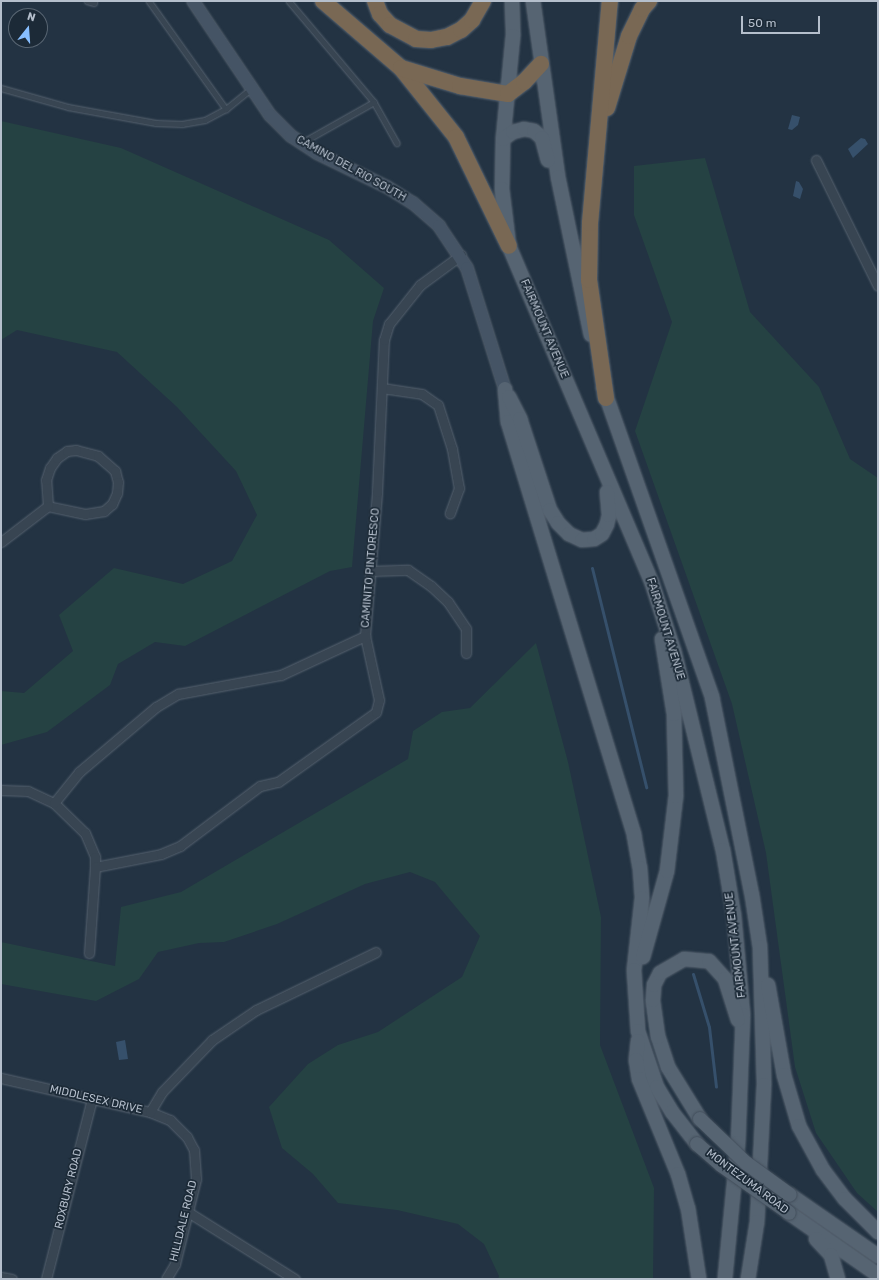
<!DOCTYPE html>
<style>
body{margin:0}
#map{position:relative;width:879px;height:1280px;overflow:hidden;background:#233343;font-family:Rubik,sans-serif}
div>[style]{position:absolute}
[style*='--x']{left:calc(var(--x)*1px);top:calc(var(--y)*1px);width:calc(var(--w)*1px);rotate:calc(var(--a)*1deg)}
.green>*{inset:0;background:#254243}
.water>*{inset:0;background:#36506b}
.stream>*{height:3px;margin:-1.5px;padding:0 1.5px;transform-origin:1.5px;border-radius:1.5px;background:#36506b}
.roads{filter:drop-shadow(0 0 1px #56626f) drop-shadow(0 0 1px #56626f)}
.lane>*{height:4.5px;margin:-2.25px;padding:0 2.25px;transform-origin:2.25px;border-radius:2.25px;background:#384552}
.street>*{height:9px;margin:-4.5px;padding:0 4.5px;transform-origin:4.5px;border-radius:4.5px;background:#384552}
.secondary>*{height:12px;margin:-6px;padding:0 6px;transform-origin:6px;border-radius:6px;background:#455465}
.primary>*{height:14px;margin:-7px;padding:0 7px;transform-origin:7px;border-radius:7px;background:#566472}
.highway>*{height:16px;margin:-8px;padding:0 8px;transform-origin:8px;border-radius:8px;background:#796854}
.bridges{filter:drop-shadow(0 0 1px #424e5b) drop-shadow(0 0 1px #424e5b)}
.primary-bridge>*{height:14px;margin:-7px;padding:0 7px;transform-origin:7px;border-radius:7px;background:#566472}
span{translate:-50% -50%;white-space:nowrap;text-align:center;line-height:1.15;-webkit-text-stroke:3.5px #1c2a37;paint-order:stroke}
.street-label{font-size:11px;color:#b5bfcc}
.frame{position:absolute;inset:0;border:2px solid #b5bfcc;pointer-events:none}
.north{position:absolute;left:8px;top:8px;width:40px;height:40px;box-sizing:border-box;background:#1c2a37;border:1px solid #596673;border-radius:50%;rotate:17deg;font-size:11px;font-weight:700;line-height:16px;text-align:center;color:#b5bfcc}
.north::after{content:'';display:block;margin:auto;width:14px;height:18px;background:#87beff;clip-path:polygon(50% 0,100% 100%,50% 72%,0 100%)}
.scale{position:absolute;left:741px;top:16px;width:79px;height:18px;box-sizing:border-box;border:2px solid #b5bfcc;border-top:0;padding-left:5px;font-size:12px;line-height:14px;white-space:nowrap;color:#b5bfcc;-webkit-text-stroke:3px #1c2a37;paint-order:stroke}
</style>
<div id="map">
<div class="green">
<i style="clip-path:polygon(1px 121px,121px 148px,329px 240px,384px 288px,373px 321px,352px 567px,330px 571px,185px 646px,155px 642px,118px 664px,110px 685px,47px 732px,1px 745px,1px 691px,24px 693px,73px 651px,59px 615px,114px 568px,183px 584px,232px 561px,257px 515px,236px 471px,177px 407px,117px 352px,17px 330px,1px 340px)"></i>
<i style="clip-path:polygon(705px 158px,750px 312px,819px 387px,850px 459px,878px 478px,878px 1212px,857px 1193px,816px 1133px,795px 1067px,766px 853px,732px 704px,635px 431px,672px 322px,634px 215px,634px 166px)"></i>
<i style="clip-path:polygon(536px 643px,568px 762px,601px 917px,600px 1045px,654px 1188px,653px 1279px,498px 1279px,499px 1276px,484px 1244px,458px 1224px,397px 1210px,338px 1203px,313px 1174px,282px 1148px,269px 1107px,308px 1064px,338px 1045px,378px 1032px,462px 977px,480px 936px,435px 882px,410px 872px,365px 884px,277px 924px,224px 942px,199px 943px,158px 952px,139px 979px,96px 1001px,1px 984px,1px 942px,115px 966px,121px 907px,181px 892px,408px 759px,413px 731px,442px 712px,470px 708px)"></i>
</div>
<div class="water">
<i style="clip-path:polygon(792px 115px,800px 117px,798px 125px,792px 130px,788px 129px)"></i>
<i style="clip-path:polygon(861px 138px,865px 139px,868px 144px,853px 158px,848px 149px)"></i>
<i style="clip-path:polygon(796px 181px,799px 182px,803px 189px,800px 199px,793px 196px)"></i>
<i style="clip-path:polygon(125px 1040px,128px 1059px,119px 1060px,116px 1042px)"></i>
</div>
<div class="stream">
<i style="--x:592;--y:568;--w:226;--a:76.1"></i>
<i style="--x:693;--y:974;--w:55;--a:73.2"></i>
<i style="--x:709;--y:1027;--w:60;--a:83.3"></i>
</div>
<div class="roads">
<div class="lane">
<i style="--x:87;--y:1;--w:7;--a:16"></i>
<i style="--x:94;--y:3;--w:2;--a:-90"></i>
<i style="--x:149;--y:1;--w:133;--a:54.5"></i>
<i style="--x:289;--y:1;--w:132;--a:49.9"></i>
<i style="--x:374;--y:102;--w:47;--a:60.7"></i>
<i style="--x:1;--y:88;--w:70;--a:15.8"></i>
<i style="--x:68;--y:107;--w:89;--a:10.3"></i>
<i style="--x:156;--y:123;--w:26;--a:2"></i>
<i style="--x:182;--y:124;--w:23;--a:-10"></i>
<i style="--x:205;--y:120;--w:24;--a:-28"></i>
<i style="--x:226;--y:109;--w:32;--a:-39"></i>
<i style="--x:303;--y:142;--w:81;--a:-29.4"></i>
</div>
<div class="street">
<i style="--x:816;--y:160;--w:140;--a:63.8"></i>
<i style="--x:382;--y:388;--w:40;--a:8.5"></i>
<i style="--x:422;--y:394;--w:19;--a:35"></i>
<i style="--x:438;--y:405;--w:46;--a:72.3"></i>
<i style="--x:452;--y:449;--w:40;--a:80"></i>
<i style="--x:459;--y:488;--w:27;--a:110"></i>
<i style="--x:76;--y:450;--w:23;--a:15"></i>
<i style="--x:98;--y:456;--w:23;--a:41"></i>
<i style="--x:115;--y:471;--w:11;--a:75"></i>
<i style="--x:118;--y:482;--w:11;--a:95"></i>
<i style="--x:117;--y:493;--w:12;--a:114"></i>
<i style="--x:112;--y:504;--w:11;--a:139"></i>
<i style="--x:104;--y:511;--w:19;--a:171"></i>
<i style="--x:85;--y:514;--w:38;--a:-168"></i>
<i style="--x:48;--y:506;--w:26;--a:-94"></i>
<i style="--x:46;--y:480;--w:13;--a:-72"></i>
<i style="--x:50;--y:468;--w:12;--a:-55"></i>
<i style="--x:57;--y:458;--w:12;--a:-35"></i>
<i style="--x:67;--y:451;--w:9;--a:-6"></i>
<i style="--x:1;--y:542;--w:59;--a:-37.5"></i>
<i style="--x:370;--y:571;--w:38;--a:-2"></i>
<i style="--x:408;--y:570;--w:28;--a:35"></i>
<i style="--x:431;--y:586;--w:23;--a:43"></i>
<i style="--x:448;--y:602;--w:32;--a:56"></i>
<i style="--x:466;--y:629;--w:24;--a:90"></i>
<i style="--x:1;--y:790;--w:27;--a:2"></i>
<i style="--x:28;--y:791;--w:29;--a:25"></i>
<i style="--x:54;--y:803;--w:43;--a:44.1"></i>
<i style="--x:85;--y:833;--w:26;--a:67"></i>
<i style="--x:95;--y:857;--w:10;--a:90"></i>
<i style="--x:95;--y:867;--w:67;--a:-11.1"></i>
<i style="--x:161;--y:854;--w:21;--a:-23"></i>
<i style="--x:180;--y:846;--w:100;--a:-36.9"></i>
<i style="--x:260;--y:786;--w:18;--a:-13"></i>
<i style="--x:278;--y:782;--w:120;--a:-35.5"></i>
<i style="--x:376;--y:712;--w:12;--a:-76"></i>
<i style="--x:379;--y:700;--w:66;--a:-102.3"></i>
<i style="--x:365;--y:636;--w:144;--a:-85.2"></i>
<i style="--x:377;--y:492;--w:152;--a:-87.4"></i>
<i style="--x:384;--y:340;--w:17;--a:-73"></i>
<i style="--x:389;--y:324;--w:50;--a:-51.5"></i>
<i style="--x:420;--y:285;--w:51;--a:-36.2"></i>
<i style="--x:54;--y:803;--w:40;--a:-51"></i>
<i style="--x:79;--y:772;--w:101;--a:-40.2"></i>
<i style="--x:156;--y:707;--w:26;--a:-31"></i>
<i style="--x:178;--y:694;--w:105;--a:-10.5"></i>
<i style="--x:281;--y:675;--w:93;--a:-24.9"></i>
<i style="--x:89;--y:953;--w:86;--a:-86"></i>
<i style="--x:1;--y:1078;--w:153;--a:12.9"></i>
<i style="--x:150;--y:1112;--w:22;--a:22"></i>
<i style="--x:170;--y:1120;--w:24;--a:45"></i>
<i style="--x:187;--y:1137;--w:15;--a:62"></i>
<i style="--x:194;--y:1150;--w:29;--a:86"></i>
<i style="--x:196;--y:1179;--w:88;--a:103.9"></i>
<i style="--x:175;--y:1264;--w:17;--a:121"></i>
<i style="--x:150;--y:1112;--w:23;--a:-59"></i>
<i style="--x:162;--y:1092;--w:72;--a:-46.1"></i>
<i style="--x:212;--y:1040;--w:53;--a:-34.3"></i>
<i style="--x:256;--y:1010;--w:133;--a:-25.8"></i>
<i style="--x:188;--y:1212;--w:126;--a:32.1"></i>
<i style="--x:1;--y:1277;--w:11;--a:10"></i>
<i style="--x:46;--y:1279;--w:187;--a:-75.7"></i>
</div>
<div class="secondary">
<i style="--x:193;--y:1;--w:138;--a:56"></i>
<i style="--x:270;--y:115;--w:30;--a:45"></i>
<i style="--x:291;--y:136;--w:31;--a:33"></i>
<i style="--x:317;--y:153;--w:78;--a:25.9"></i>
<i style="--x:387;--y:187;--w:31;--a:32"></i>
<i style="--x:413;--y:203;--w:35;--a:41"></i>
<i style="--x:439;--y:226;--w:50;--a:56.3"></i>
<i style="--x:467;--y:268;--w:127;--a:72.6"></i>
</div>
<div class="primary">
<i style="--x:512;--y:1;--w:35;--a:88"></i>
<i style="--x:513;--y:36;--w:103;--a:95.5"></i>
<i style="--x:503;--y:139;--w:50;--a:91.1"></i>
<i style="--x:502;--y:189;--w:57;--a:83"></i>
<i style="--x:509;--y:246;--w:366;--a:67"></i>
<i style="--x:652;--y:583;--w:71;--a:72.1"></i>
<i style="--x:674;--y:651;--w:205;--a:76.2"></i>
<i style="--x:723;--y:850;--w:67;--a:80.5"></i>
<i style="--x:734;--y:916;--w:99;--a:84.8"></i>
<i style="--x:743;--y:1015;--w:128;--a:92.2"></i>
<i style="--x:738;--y:1143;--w:137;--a:95.5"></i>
<i style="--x:533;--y:1;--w:178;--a:81.9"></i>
<i style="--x:558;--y:177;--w:161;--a:78.2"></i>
<i style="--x:503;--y:139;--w:12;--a:-35"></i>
<i style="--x:513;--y:132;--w:11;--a:-15"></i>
<i style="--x:524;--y:129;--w:10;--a:11"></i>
<i style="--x:534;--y:131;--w:11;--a:41"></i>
<i style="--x:542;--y:138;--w:23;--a:75"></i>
<i style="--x:603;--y:387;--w:329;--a:70.6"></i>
<i style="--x:712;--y:697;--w:202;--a:78.6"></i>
<i style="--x:752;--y:895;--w:53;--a:81.3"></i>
<i style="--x:760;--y:947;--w:138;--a:88.3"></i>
<i style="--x:764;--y:1085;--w:137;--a:92.9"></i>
<i style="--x:757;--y:1222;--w:58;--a:99"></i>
<i style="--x:505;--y:389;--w:33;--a:85"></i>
<i style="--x:508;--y:422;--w:432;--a:73"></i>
<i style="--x:634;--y:835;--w:34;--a:80"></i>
<i style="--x:640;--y:868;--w:30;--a:86"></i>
<i style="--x:642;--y:898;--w:72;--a:96.3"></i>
<i style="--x:634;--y:970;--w:61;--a:86.2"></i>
<i style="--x:638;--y:1031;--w:59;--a:71.3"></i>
<i style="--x:657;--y:1087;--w:29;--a:59"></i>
<i style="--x:672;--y:1112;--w:41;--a:52"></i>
<i style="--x:509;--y:397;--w:25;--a:63"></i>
<i style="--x:520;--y:419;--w:96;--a:71.8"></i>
<i style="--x:550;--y:510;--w:15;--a:58"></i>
<i style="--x:558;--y:523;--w:16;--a:45"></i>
<i style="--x:569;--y:534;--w:14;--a:25"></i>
<i style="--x:582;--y:540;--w:12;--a:-5"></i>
<i style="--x:594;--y:539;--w:9;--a:-32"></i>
<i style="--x:602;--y:534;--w:11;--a:-63"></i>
<i style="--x:607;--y:524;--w:9;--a:-77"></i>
<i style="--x:609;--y:515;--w:23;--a:-95"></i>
<i style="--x:643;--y:957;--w:89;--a:-74.4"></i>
<i style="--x:667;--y:871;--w:76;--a:-83.2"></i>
<i style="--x:676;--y:796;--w:82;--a:-91.4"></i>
<i style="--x:674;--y:714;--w:76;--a:-99.1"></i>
<i style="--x:768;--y:985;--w:91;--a:79.9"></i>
<i style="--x:784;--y:1075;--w:53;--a:73.6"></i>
<i style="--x:799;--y:1126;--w:50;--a:61.4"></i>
<i style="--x:823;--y:1170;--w:36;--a:53"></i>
<i style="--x:845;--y:1199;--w:47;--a:45"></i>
<i style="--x:638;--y:1041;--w:19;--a:96"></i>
<i style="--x:636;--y:1060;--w:19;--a:81"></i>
<i style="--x:639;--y:1079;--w:103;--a:67.7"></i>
<i style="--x:678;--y:1174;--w:35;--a:74"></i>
<i style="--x:688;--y:1208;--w:72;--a:81.2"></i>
<i style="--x:700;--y:1119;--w:61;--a:-121.6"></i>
<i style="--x:668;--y:1067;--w:32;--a:-108"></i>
<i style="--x:658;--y:1037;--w:37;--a:-98"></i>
<i style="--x:653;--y:1000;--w:15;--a:-86"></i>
<i style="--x:654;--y:985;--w:13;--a:-63"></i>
<i style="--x:660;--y:973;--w:28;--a:-30"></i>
<i style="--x:684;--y:959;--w:25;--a:5"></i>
<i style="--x:709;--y:961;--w:24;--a:48"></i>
<i style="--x:725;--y:979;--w:43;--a:72.4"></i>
<i style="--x:790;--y:1195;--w:107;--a:34.7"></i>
<i style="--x:789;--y:1213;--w:108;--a:34.9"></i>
<i style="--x:816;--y:1239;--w:22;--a:47"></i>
<i style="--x:831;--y:1255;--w:25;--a:74"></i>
</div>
<div class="highway">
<i style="--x:323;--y:1;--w:103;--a:40.7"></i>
<i style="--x:401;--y:68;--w:88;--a:51.4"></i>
<i style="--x:456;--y:137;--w:121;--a:64.1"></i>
<i style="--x:375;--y:1;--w:14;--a:69"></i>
<i style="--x:380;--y:14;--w:15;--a:48"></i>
<i style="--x:390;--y:25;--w:30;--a:28"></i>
<i style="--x:416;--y:39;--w:15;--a:4"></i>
<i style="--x:431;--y:40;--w:16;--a:-11"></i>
<i style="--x:447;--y:37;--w:16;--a:-27"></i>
<i style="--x:461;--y:30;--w:15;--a:-42"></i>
<i style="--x:472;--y:20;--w:22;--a:-60"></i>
<i style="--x:401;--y:68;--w:62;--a:17"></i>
<i style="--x:460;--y:86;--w:49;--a:9.5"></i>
<i style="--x:508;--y:94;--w:20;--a:-37"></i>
<i style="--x:524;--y:82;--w:25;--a:-47"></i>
<i style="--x:607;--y:108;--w:75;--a:-73"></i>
<i style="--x:629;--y:36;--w:30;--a:-64"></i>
<i style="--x:642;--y:9;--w:11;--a:-49"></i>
<i style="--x:606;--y:398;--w:119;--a:-98.2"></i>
<i style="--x:589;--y:280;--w:57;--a:-89"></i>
<i style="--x:590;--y:223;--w:223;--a:-84.9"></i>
</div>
</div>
<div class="bridges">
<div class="primary-bridge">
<i style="--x:700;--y:1119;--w:64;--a:43.7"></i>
<i style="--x:746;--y:1163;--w:54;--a:36"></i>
<i style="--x:697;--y:1144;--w:32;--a:41"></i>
<i style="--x:721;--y:1165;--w:83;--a:35.2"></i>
</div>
</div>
<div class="street-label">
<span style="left:351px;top:169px;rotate:29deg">CAMINO DEL RIO SOUTH</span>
<span style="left:544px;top:329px;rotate:67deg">FAIRMOUNT AVENUE</span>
<span style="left:371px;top:568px;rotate:-85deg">CAMINITO PINTORESCO</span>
<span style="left:665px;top:629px;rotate:73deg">FAIRMOUNT AVENUE</span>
<span style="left:736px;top:945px;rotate:-97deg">FAIRMOUNT AVENUE</span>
<span style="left:96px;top:1100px;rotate:13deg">MIDDLESEX DRIVE</span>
<span style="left:747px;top:1182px;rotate:37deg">MONTEZUMA ROAD</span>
<span style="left:69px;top:1189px;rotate:-76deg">ROXBURY ROAD</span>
<span style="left:184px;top:1221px;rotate:-76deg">HILLDALE ROAD</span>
</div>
<div class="frame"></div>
<div class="north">N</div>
<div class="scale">50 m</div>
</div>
